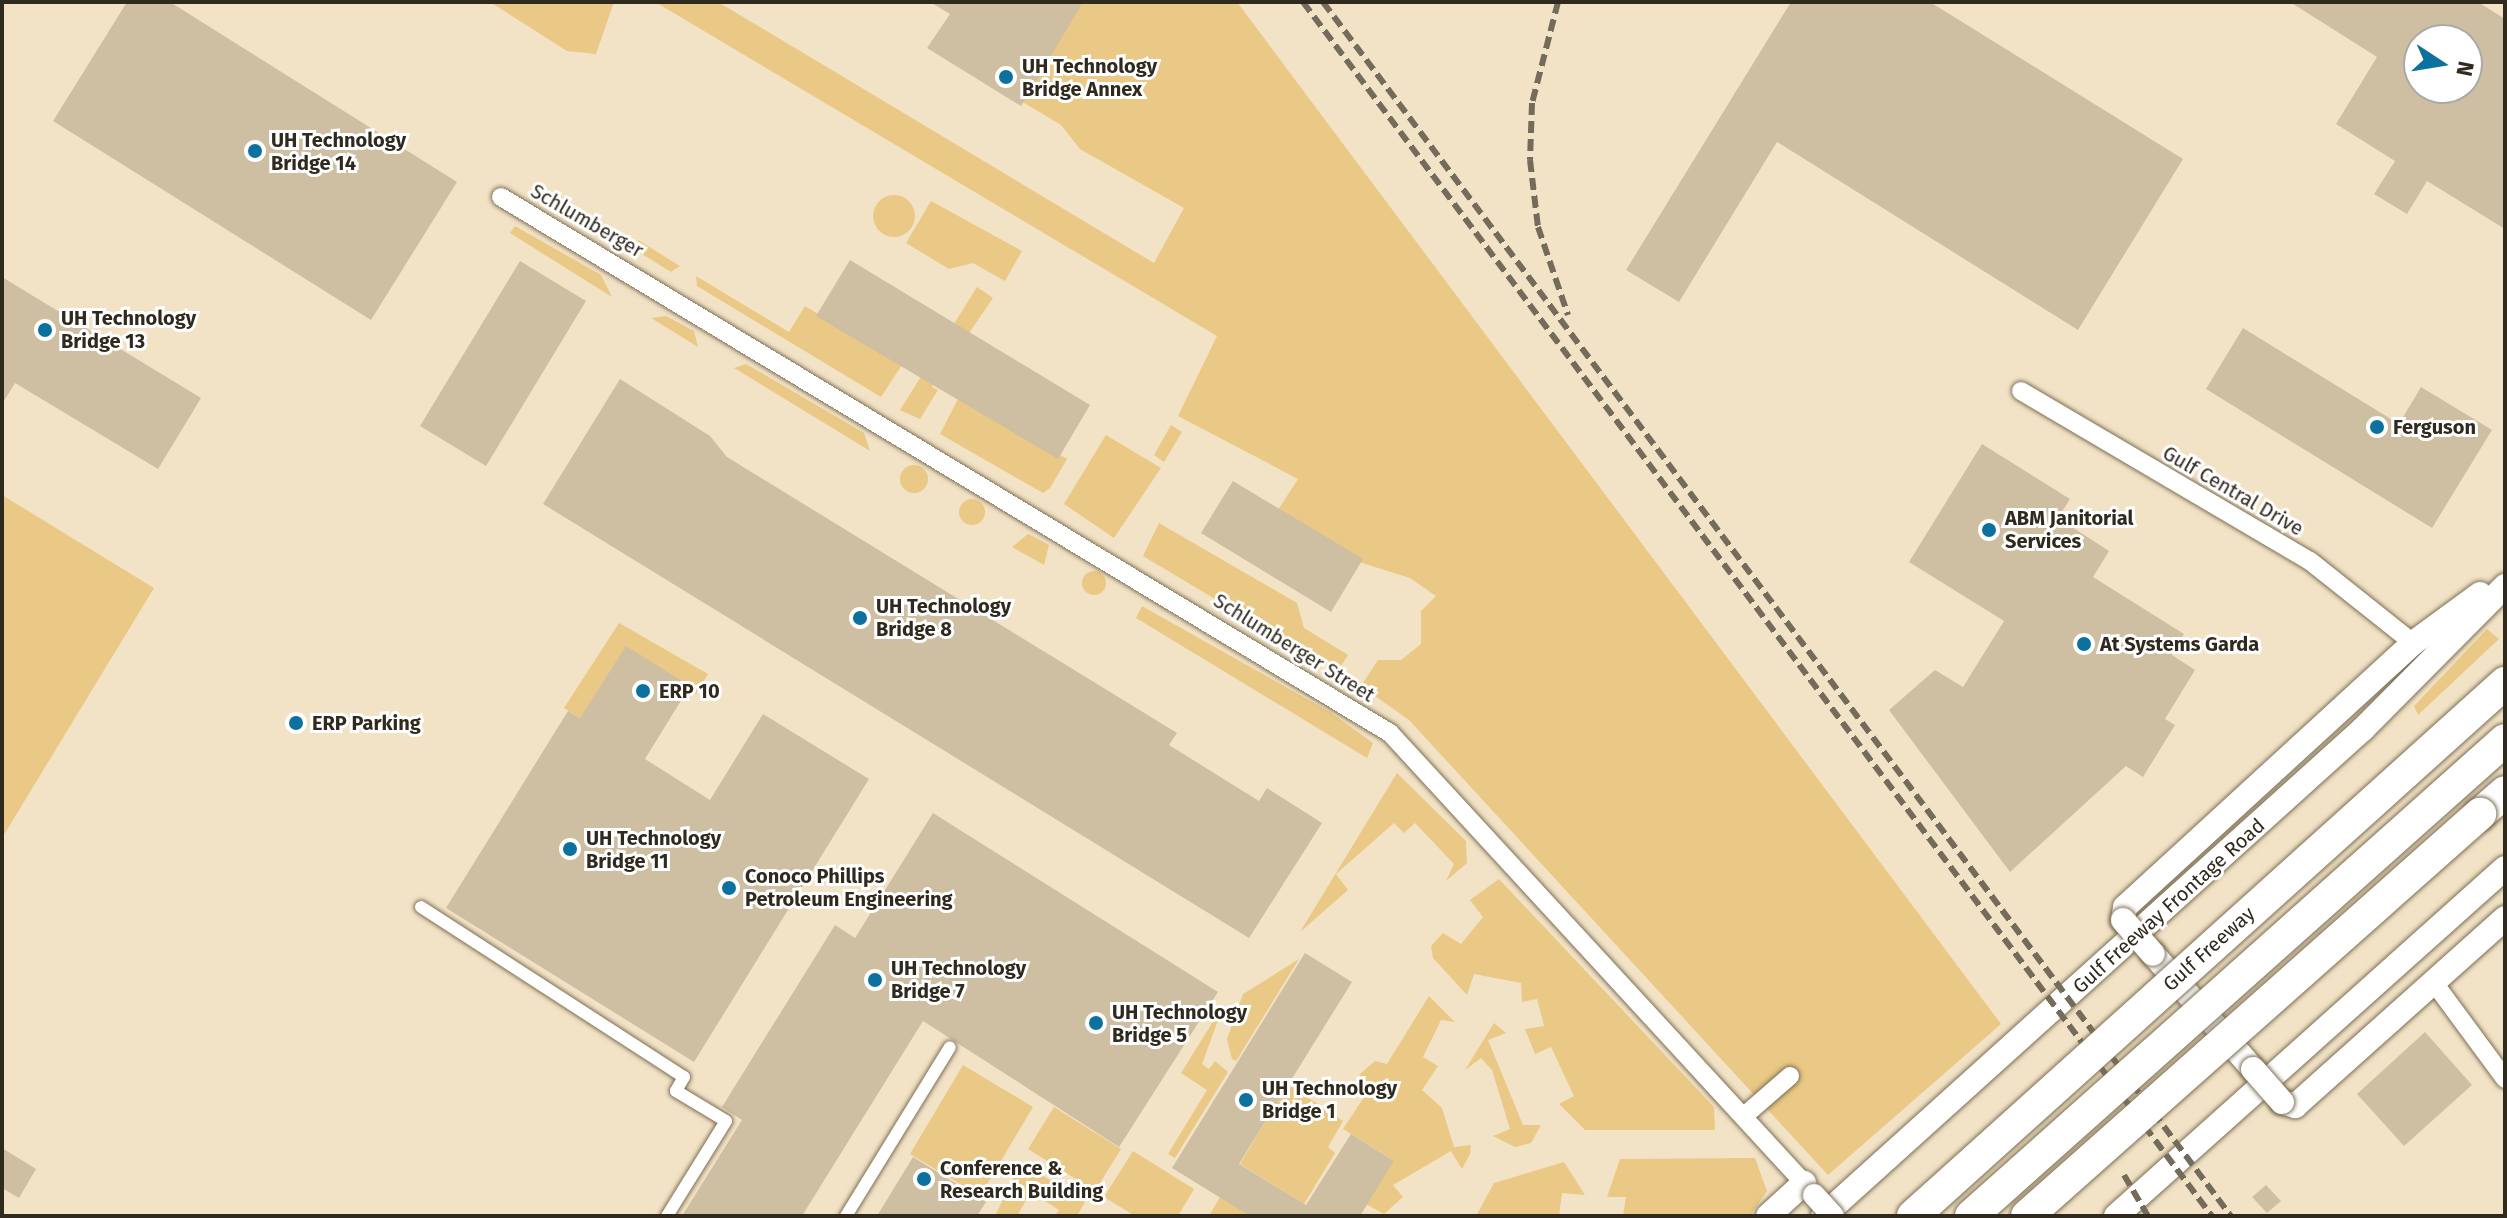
<!DOCTYPE html>
<style>
body{margin:0}
#map{position:relative;width:2507px;height:1218px;overflow:hidden;background:#f3e3c6;font-family:"Fira Sans",sans-serif}
div>[style]{position:absolute}
[style*='--x']{left:calc(var(--x)*1px);top:calc(var(--y)*1px);width:calc(var(--w)*1px);rotate:calc(var(--a)*1deg)}
.green>*{inset:0;background:#eac885}
.round{border-radius:50%}
.building>*{inset:0;background:#cebfa3}
.roads{filter:drop-shadow(0 0 2px #7d6f55) drop-shadow(0 0 2px #7d6f55)}
.pedestrian>*{height:12px;margin:-6px;padding:0 6px;transform-origin:6px;border-radius:6px;background:#fff}
.minor>*{height:18px;margin:-9px;padding:0 9px;transform-origin:9px;border-radius:9px;background:#fff}
.secondary>*{height:24px;margin:-12px;padding:0 12px;transform-origin:12px;border-radius:12px;background:#fff}
.motorway>*{height:32px;margin:-16px;padding:0 16px;transform-origin:16px;border-radius:16px;background:#fff}
.rail>*{height:6px;margin-top:-3px;transform-origin:0;background:repeating-linear-gradient(90deg,#756b5a 0 12px,transparent 0 18px)}
.bridges{filter:drop-shadow(0 0 2px #7d6f55) drop-shadow(0 0 2px #7d6f55)}
.tertiary-bridge>*{height:22px;margin:-11px;padding:0 11px;transform-origin:11px;border-radius:11px;background:#fff}
.secondary-bridge>*{height:24px;margin:-12px;padding:0 12px;transform-origin:12px;border-radius:12px;background:#fff}
.motorway-bridge>*{height:32px;margin:-16px;padding:0 16px;transform-origin:16px;border-radius:16px;background:#fff}
.dots>*{width:22px;height:22px;translate:-50% -50%;box-sizing:border-box;border:4px solid #fff;border-radius:50%}
span{translate:-50% -50%;white-space:nowrap;text-align:center;line-height:1.15;-webkit-text-stroke:6px #fff;paint-order:stroke}
.poi-label{font-size:20px;color:#2f291e;font-weight:700}
.left{translate:0 -50%;text-align:left}
.street-label{font-size:20px;color:#2f291e}
.frame{position:absolute;inset:0;border:4px solid #2f291e;pointer-events:none}
.north{position:absolute;left:2403px;top:24px;width:80px;height:80px;box-sizing:border-box;background:#fff;border:2px solid #aca9a5;border-radius:50%;rotate:102deg;font-size:22px;font-weight:700;line-height:32px;text-align:center;color:#2f291e}
.north::after{content:'';display:block;margin:auto;width:28px;height:36px;background:#0c719e;clip-path:polygon(50% 0,100% 100%,50% 72%,0 100%)}
</style>
<div id="map">
<div class="green">
<i style="clip-path:polygon(490px 2px,614px 2px,596px 54px,567px 51px)"></i>
<i style="clip-path:polygon(718px 2px,1154px 263px,1184px 208px,1080px 149px,1061px 125px,1021px 101px,1080px 2px,1237px 2px,2001px 1024px,1828px 1175px,1409px 720px,1361px 686px,1378px 660px,1401px 660px,1421px 644px,1421px 611px,1436px 596px,1410px 578px,1359px 562px,1278px 510px,1298px 479px,1178px 416px,1217px 336px,657px 3px)"></i>
<i class="round" style="left:873px;top:195px;width:42px;height:42px"></i>
<i style="clip-path:polygon(931px 201px,1022px 251px,1005px 281px,973px 263px,949px 269px,906px 243px)"></i>
<i style="clip-path:polygon(515px 226px,601px 275px,612px 297px,510px 233px)"></i>
<i style="clip-path:polygon(638px 240px,680px 266px,671px 272px,634px 249px)"></i>
<i style="clip-path:polygon(696px 276px,789px 332px,805px 306px,902px 365px,881px 397px,697px 286px)"></i>
<i style="clip-path:polygon(977px 287px,993px 298px,932px 387px,938px 390px,920px 419px,900px 410px)"></i>
<i style="clip-path:polygon(666px 316px,694px 331px,698px 347px,651px 318px)"></i>
<i style="clip-path:polygon(746px 364px,864px 433px,870px 451px,734px 368px)"></i>
<i style="clip-path:polygon(959px 397px,1067px 459px,1050px 488px,1043px 493px,940px 434px)"></i>
<i style="clip-path:polygon(1171px 425px,1182px 432px,1164px 462px,1154px 455px)"></i>
<i style="clip-path:polygon(1106px 435px,1161px 468px,1114px 538px,1064px 504px)"></i>
<i class="round" style="left:900px;top:465px;width:28px;height:28px"></i>
<i style="clip-path:polygon(2px 495px,154px 588px,2px 838px)"></i>
<i class="round" style="left:959px;top:499px;width:26px;height:26px"></i>
<i style="clip-path:polygon(1159px 523px,1297px 603px,1304px 628px,1348px 655px,1337px 672px,1143px 556px)"></i>
<i style="clip-path:polygon(1028px 534px,1049px 545px,1044px 565px,1012px 547px)"></i>
<i class="round" style="left:1082px;top:571px;width:24px;height:24px"></i>
<i style="clip-path:polygon(1142px 606px,1330px 712px,1373px 743px,1367px 758px,1136px 618px)"></i>
<i style="clip-path:polygon(619px 623px,708px 674px,696px 694px,626px 649px,644px 759px,564px 708px)"></i>
<i style="clip-path:polygon(2487px 629px,2499px 639px,2418px 715px,2414px 706px)"></i>
<i style="clip-path:polygon(1397px 773px,1466px 841px,1467px 863px,1446px 881px,1454px 864px,1415px 823px,1404px 833px,1394px 823px,1336px 874px,1348px 890px,1300px 932px)"></i>
<i style="clip-path:polygon(1499px 879px,1714px 1107px,1715px 1130px,1585px 1130px,1559px 1104px,1574px 1096px,1551px 1047px,1535px 1054px,1525px 1029px,1544px 1026px,1537px 999px,1522px 1002px,1521px 983px,1474px 974px,1467px 995px,1433px 958px,1431px 946px,1443px 933px,1461px 944px,1483px 917px,1470px 900px)"></i>
<i style="clip-path:polygon(1299px 959px,1236px 1061px,1232px 1059px,1227px 1039px,1243px 994px)"></i>
<i style="clip-path:polygon(1429px 996px,1455px 1022px,1441px 1020px,1423px 1057px,1438px 1066px,1422px 1090px,1442px 1108px,1454px 1147px,1471px 1145px,1470px 1154px,1462px 1169px,1451px 1151px,1393px 1185px,1403px 1197px,1384px 1214px,1366px 1204px,1393px 1160px,1343px 1129px,1372px 1085px,1359px 1075px,1375px 1061px,1387px 1064px)"></i>
<i style="clip-path:polygon(1224px 1004px,1202px 1064px,1209px 1069px,1215px 1061px,1228px 1072px,1175px 1158px,1168px 1154px,1207px 1090px,1181px 1073px)"></i>
<i style="clip-path:polygon(1494px 1023px,1506px 1033px,1488px 1040px,1523px 1125px,1541px 1125px,1531px 1143px,1515px 1147px,1493px 1136px,1510px 1129px,1492px 1070px,1481px 1058px,1465px 1070px)"></i>
<i style="clip-path:polygon(963px 1065px,1033px 1107px,980px 1196px,910px 1154px)"></i>
<i style="clip-path:polygon(1288px 1084px,1343px 1121px,1328px 1147px,1335px 1153px,1304px 1204px,1240px 1164px)"></i>
<i style="clip-path:polygon(1054px 1107px,1121px 1149px,1095px 1191px,1028px 1149px)"></i>
<i style="clip-path:polygon(1133px 1151px,1194px 1189px,1178px 1216px,1135px 1216px,1104px 1197px)"></i>
<i style="clip-path:polygon(1755px 1158px,1767px 1191px,1750px 1216px,1623px 1216px,1626px 1197px,1607px 1197px,1620px 1159px)"></i>
<i style="clip-path:polygon(1021px 1162px,1085px 1202px,1077px 1216px,1055px 1216px,1059px 1210px,1031px 1192px,1017px 1216px,995px 1216px)"></i>
<i style="clip-path:polygon(1564px 1162px,1585px 1195px,1562px 1193px,1559px 1216px,1476px 1216px,1494px 1183px)"></i>
<i style="clip-path:polygon(1220px 1197px,1254px 1216px,1209px 1216px)"></i>
</div>
<div class="building">
<i style="clip-path:polygon(127px 2px,170px 2px,457px 182px,371px 320px,53px 121px)"></i>
<i style="clip-path:polygon(930px 2px,1083px 2px,1021px 106px,927px 48px,950px 14px)"></i>
<i style="clip-path:polygon(1791px 2px,1930px 2px,2183px 159px,2078px 330px,1777px 142px,1679px 302px,1626px 270px)"></i>
<i style="clip-path:polygon(evenodd,2290px 2px,2478px 2px,2505px 19px,2505px 229px,2427px 181px,2407px 214px,2374px 194px,2395px 161px,2336px 124px,2377px 57px,2290px 2px,2419px 40px,2467px 40px,2467px 88px,2419px 88px,2419px 40px)"></i>
<i style="clip-path:polygon(850px 260px,1090px 405px,1058px 459px,816px 316px)"></i>
<i style="clip-path:polygon(520px 261px,586px 301px,486px 466px,420px 426px)"></i>
<i style="clip-path:polygon(2px 277px,201px 398px,158px 469px,15px 383px,2px 404px)"></i>
<i style="clip-path:polygon(2243px 328px,2399px 424px,2421px 387px,2492px 430px,2432px 528px,2206px 389px)"></i>
<i style="clip-path:polygon(620px 379px,710px 436px,727px 457px,1177px 733px,1169px 745px,1259px 801px,1267px 788px,1322px 823px,1249px 938px,543px 504px)"></i>
<i style="clip-path:polygon(1982px 444px,2070px 499px,2058px 518px,2109px 551px,2093px 577px,2184px 634px,2172px 655px,2195px 670px,2165px 719px,2175px 725px,2143px 777px,2126px 766px,2010px 872px,1889px 710px,1935px 670px,1963px 687px,2004px 621px,1909px 562px)"></i>
<i style="clip-path:polygon(1233px 481px,1363px 559px,1331px 612px,1201px 533px)"></i>
<i style="clip-path:polygon(626px 646px,690px 686px,645px 759px,710px 800px,763px 714px,869px 779px,694px 1062px,446px 908px,568px 711px,580px 718px)"></i>
<i style="clip-path:polygon(933px 813px,1218px 992px,1119px 1147px,923px 1021px,802px 1216px,682px 1216px,742px 1120px,722px 1107px,835px 925px,855px 938px)"></i>
<i style="clip-path:polygon(1305px 953px,1352px 982px,1239px 1164px,1306px 1205px,1351px 1134px,1394px 1161px,1360px 1216px,1250px 1216px,1172px 1168px)"></i>
<i style="clip-path:polygon(2425px 1032px,2472px 1085px,2404px 1146px,2357px 1094px)"></i>
<i style="clip-path:polygon(2px 1148px,36px 1169px,19px 1198px,2px 1188px)"></i>
<i style="clip-path:polygon(913px 1157px,986px 1202px,977px 1216px,877px 1216px)"></i>
<i style="clip-path:polygon(2266px 1185px,2281px 1201px,2267px 1213px,2252px 1197px)"></i>
</div>
<div class="roads">
<div class="pedestrian">
<i style="--x:421;--y:907;--w:313;--a:32.9"></i>
<i style="--x:684;--y:1077;--w:16;--a:120"></i>
<i style="--x:676;--y:1091;--w:58;--a:31"></i>
<i style="--x:726;--y:1121;--w:112;--a:121.8"></i>
<i style="--x:846;--y:1216;--w:198;--a:-58.4"></i>
</div>
<div class="minor">
<i style="--x:501;--y:197;--w:1038;--a:31.09"></i>
<i style="--x:1390;--y:733;--w:611;--a:47.39"></i>
<i style="--x:2021;--y:391;--w:335;--a:30.5"></i>
<i style="--x:2310;--y:561;--w:132;--a:38.5"></i>
<i style="--x:2435;--y:984;--w:118;--a:53.6"></i>
<i style="--x:1744;--y:1116;--w:61;--a:-41"></i>
</div>
<div class="secondary">
<i style="--x:2123;--y:920;--w:13;--a:-81"></i>
<i style="--x:2125;--y:907;--w:391;--a:-42.5"></i>
<i style="--x:2413;--y:643;--w:83;--a:-36.2"></i>
<i style="--x:2153;--y:954;--w:152;--a:49"></i>
<i style="--x:2282;--y:1102;--w:14;--a:17"></i>
<i style="--x:2295;--y:1106;--w:282;--a:-41.8"></i>
<i style="--x:1768;--y:1216;--w:49;--a:-42.5"></i>
<i style="--x:1823;--y:1216;--w:727;--a:-42.05"></i>
<i style="--x:2363;--y:729;--w:202;--a:-45.2"></i>
<i style="--x:2116;--y:1216;--w:522;--a:-41.82"></i>
</div>
<div class="motorway">
<i style="--x:2480;--y:814;--w:33;--a:-41"></i>
</div>
</div>
<div class="rail">
<i style="--x:1303;--y:2;--w:1517;--a:53.18"></i>
<i style="--x:1323;--y:2;--w:1516;--a:53.21"></i>
<i style="--x:1558;--y:2;--w:104;--a:104.4"></i>
<i style="--x:1532;--y:103;--w:57;--a:92"></i>
<i style="--x:1530;--y:160;--w:67;--a:83.2"></i>
<i style="--x:1538;--y:227;--w:93;--a:71.2"></i>
<i style="--x:2124;--y:1175;--w:48;--a:59.7"></i>
</div>
<div class="bridges">
<div class="tertiary-bridge">
<i style="--x:1814;--y:1195;--w:28;--a:48"></i>
</div>
<div class="secondary-bridge">
<i style="--x:2123;--y:920;--w:45;--a:48.6"></i>
<i style="--x:2253;--y:1069;--w:44;--a:48.7"></i>
</div>
<div class="motorway-bridge">
<i style="--x:1913;--y:1216;--w:797;--a:-42"></i>
<i style="--x:1971;--y:1216;--w:715;--a:-41.71"></i>
<i style="--x:2027;--y:1216;--w:606;--a:-41.59"></i>
</div>
</div>
<div class="dots">
<i style="left:1006px;top:77px;background:#0c719e"></i>
<i style="left:255px;top:151px;background:#0c719e"></i>
<i style="left:45px;top:330px;background:#0c719e"></i>
<i style="left:2377px;top:427px;background:#0c719e"></i>
<i style="left:1989px;top:530px;background:#0c719e"></i>
<i style="left:860px;top:618px;background:#0c719e"></i>
<i style="left:2084px;top:644px;background:#0c719e"></i>
<i style="left:643px;top:691px;background:#0c719e"></i>
<i style="left:296px;top:723px;background:#0c719e"></i>
<i style="left:570px;top:849px;background:#0c719e"></i>
<i style="left:729px;top:888px;background:#0c719e"></i>
<i style="left:875px;top:980px;background:#0c719e"></i>
<i style="left:1096px;top:1023px;background:#0c719e"></i>
<i style="left:1246px;top:1100px;background:#0c719e"></i>
<i style="left:924px;top:1179px;background:#0c719e"></i>
</div>
<div class="poi-label">
<span class="left" style="left:1022px;top:78px">UH Technology<br>Bridge Annex</span>
<span class="left" style="left:271px;top:152px">UH Technology<br>Bridge 14</span>
<span class="left" style="left:61px;top:330px">UH Technology<br>Bridge 13</span>
<span class="left" style="left:2393px;top:427px">Ferguson</span>
<span class="left" style="left:2005px;top:530px">ABM Janitorial<br>Services</span>
<span class="left" style="left:876px;top:618px">UH Technology<br>Bridge 8</span>
<span class="left" style="left:2100px;top:644px">At Systems Garda</span>
<span class="left" style="left:659px;top:691px">ERP 10</span>
<span class="left" style="left:312px;top:723px">ERP Parking</span>
<span class="left" style="left:586px;top:850px">UH Technology<br>Bridge 11</span>
<span class="left" style="left:745px;top:888px">Conoco Phillips<br>Petroleum Engineering</span>
<span class="left" style="left:891px;top:980px">UH Technology<br>Bridge 7</span>
<span class="left" style="left:1112px;top:1024px">UH Technology<br>Bridge 5</span>
<span class="left" style="left:1262px;top:1100px">UH Technology<br>Bridge 1</span>
<span class="left" style="left:940px;top:1180px">Conference &amp;<br>Research Building</span>
</div>
<div class="street-label">
<span style="left:587px;top:221px;rotate:30deg">Schlumberger</span>
<span style="left:2233px;top:491px;rotate:30deg">Gulf Central Drive</span>
<span style="left:1294px;top:648px;rotate:32deg">Schlumberger Street</span>
<span style="left:2169px;top:906px;rotate:-42deg">Gulf Freeway Frontage Road</span>
<span style="left:2209px;top:949px;rotate:-42deg">Gulf Freeway</span>
</div>
<div class="frame"></div>
<div class="north">N</div>
</div>
